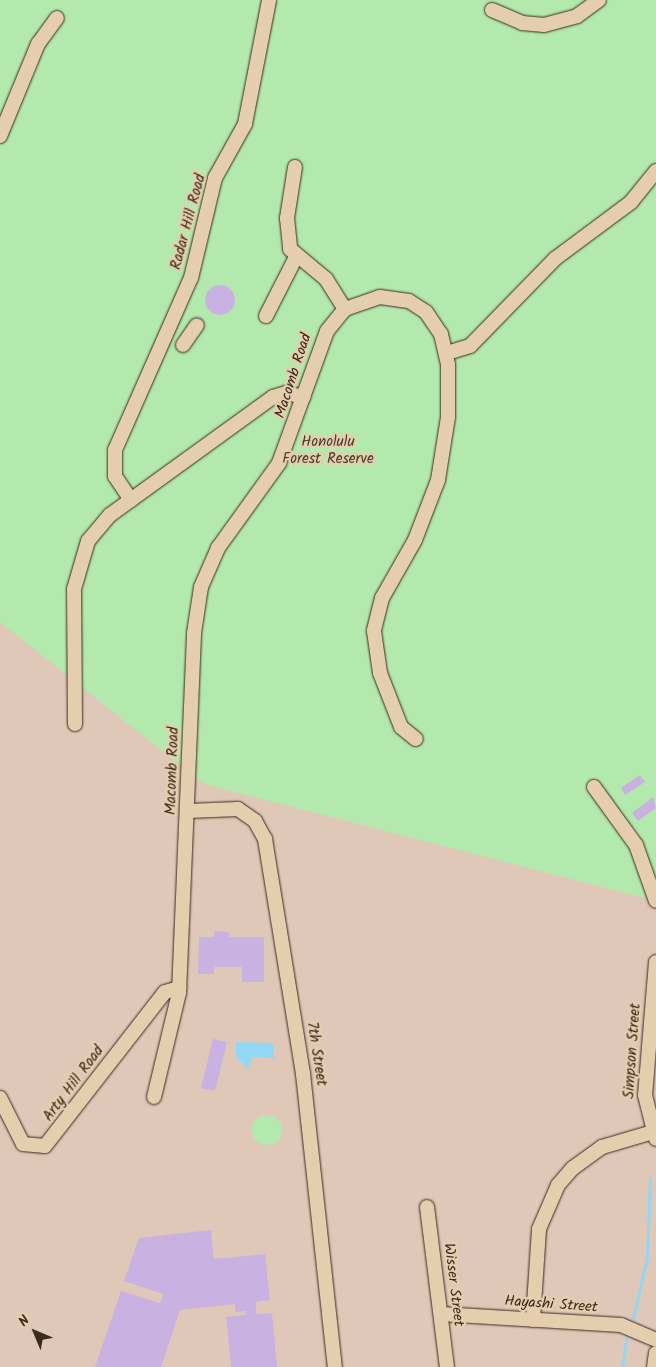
<!DOCTYPE html>
<style>
body{margin:0}
#map{position:relative;width:656px;height:1367px;overflow:hidden;background:#dfc8b8;font-family:Kalam,sans-serif}
div>[style]{position:absolute}
[style*='--x']{left:calc(var(--x)*1px);top:calc(var(--y)*1px);width:calc(var(--w)*1px);rotate:calc(var(--a)*1deg)}
.green>*{inset:0;background:#b3e9ac}
.round{border-radius:50%}
.water>*{inset:0;background:#92d7f4}
.stream>*{height:3px;margin:-1.5px;padding:0 1.5px;transform-origin:1.5px;border-radius:1.5px;background:#92d7f4}
.building>*{inset:0;background:#c9b2e1}
.roads{filter:drop-shadow(0 0 1px #3b2a1e) drop-shadow(0 0 1px #3b2a1e)}
.minor>*{height:14px;margin:-7px;padding:0 7px;transform-origin:7px;border-radius:7px;background:#e5ceae}
span{translate:-50% -50%;white-space:nowrap;text-align:center;line-height:1.15;-webkit-text-stroke:4.5px #e5ceae;paint-order:stroke}
.street-label{font-size:15px;color:#3b2a1e}
.park-label{font-size:15px;color:#473d2c}
.north{position:absolute;left:10px;top:1307px;width:50px;height:50px;-webkit-text-stroke:4px #e5ceae;paint-order:stroke;rotate:315deg;font-size:14px;font-weight:700;line-height:20px;text-align:center;color:#3b2a1e}
.north::after{content:'';display:block;margin:auto;width:18px;height:22px;background:#3b2a1e;clip-path:polygon(50% 0,100% 100%,50% 72%,0 100%)}
</style>
<div id="map">
<div class="green">
<i style="clip-path:polygon(0 0,656px 0,656px 901px,204px 784px,0 622px)"></i>
<i class="round" style="left:252px;top:1115px;width:30px;height:30px"></i>
</div>
<div class="water">
<i style="clip-path:polygon(236px 1042px,274px 1043px,274px 1058px,252px 1057px,248px 1069px,236px 1057px)"></i>
</div>
<div class="stream">
<i style="--x:633;--y:1319;--w:64;--a:-77.3"></i>
<i style="--x:647;--y:1257;--w:79;--a:-87.8"></i>
<i style="--x:622;--y:1367;--w:31;--a:-81"></i>
</div>
<div class="building">
<i class="round" style="left:205px;top:285px;width:30px;height:30px"></i>
<i style="clip-path:polygon(640px 775px,645px 782px,625px 795px,621px 788px)"></i>
<i style="clip-path:polygon(653px 797px,656px 808px,638px 821px,632px 813px)"></i>
<i style="clip-path:polygon(214px 931px,229px 932px,229px 937px,264px 937px,264px 982px,242px 982px,242px 967px,214px 967px,214px 974px,198px 974px,199px 937px,214px 937px)"></i>
<i style="clip-path:polygon(213px 1039px,227px 1042px,215px 1091px,201px 1088px)"></i>
<i style="clip-path:polygon(211px 1230px,214px 1259px,265px 1254px,270px 1300px,256px 1302px,256px 1314px,272px 1313px,277px 1367px,231px 1367px,226px 1317px,246px 1315px,246px 1311px,235px 1312px,235px 1304px,180px 1310px,161px 1367px,95px 1367px,121px 1291px,160px 1303px,163px 1294px,124px 1281px,139px 1238px)"></i>
</div>
<div class="roads">
<div class="minor">
<i style="--x:492;--y:10;--w:33;--a:23"></i>
<i style="--x:522;--y:23;--w:22;--a:5"></i>
<i style="--x:544;--y:25;--w:34;--a:-15"></i>
<i style="--x:577;--y:16;--w:27;--a:-36"></i>
<i style="--x:0;--y:136;--w:100;--a:-67.6"></i>
<i style="--x:38;--y:44;--w:32;--a:-54"></i>
<i style="--x:295;--y:167;--w:52;--a:98.9"></i>
<i style="--x:287;--y:218;--w:31;--a:84"></i>
<i style="--x:290;--y:249;--w:47;--a:39.8"></i>
<i style="--x:326;--y:279;--w:36;--a:58"></i>
<i style="--x:266;--y:316;--w:66;--a:-63"></i>
<i style="--x:183;--y:345;--w:24;--a:-55"></i>
<i style="--x:447;--y:353;--w:24;--a:-17"></i>
<i style="--x:470;--y:346;--w:123;--a:-45.7"></i>
<i style="--x:556;--y:258;--w:94;--a:-36.7"></i>
<i style="--x:631;--y:202;--w:40;--a:-51"></i>
<i style="--x:131;--y:500;--w:29;--a:-124"></i>
<i style="--x:115;--y:476;--w:26;--a:-90"></i>
<i style="--x:115;--y:450;--w:188;--a:-66.2"></i>
<i style="--x:191;--y:278;--w:103;--a:-76.5"></i>
<i style="--x:215;--y:178;--w:62;--a:-60.9"></i>
<i style="--x:245;--y:124;--w:126;--a:-79"></i>
<i style="--x:75;--y:724;--w:135;--a:-90.4"></i>
<i style="--x:74;--y:589;--w:50;--a:-73.7"></i>
<i style="--x:88;--y:541;--w:34;--a:-50"></i>
<i style="--x:110;--y:515;--w:201;--a:-35.9"></i>
<i style="--x:273;--y:397;--w:14;--a:-17"></i>
<i style="--x:286;--y:393;--w:18;--a:13"></i>
<i style="--x:594;--y:787;--w:72;--a:54.1"></i>
<i style="--x:636;--y:845;--w:59;--a:70.3"></i>
<i style="--x:188;--y:811;--w:50;--a:-2.3"></i>
<i style="--x:238;--y:809;--w:21;--a:35"></i>
<i style="--x:255;--y:821;--w:21;--a:61"></i>
<i style="--x:265;--y:839;--w:238;--a:80.8"></i>
<i style="--x:303;--y:1074;--w:295;--a:83.8"></i>
<i style="--x:656;--y:962;--w:133;--a:94.7"></i>
<i style="--x:645;--y:1095;--w:45;--a:76"></i>
<i style="--x:154;--y:1097;--w:107;--a:-76.5"></i>
<i style="--x:179;--y:993;--w:360;--a:-87.6"></i>
<i style="--x:194;--y:633;--w:47;--a:-81.3"></i>
<i style="--x:201;--y:587;--w:43;--a:-66.4"></i>
<i style="--x:218;--y:548;--w:105;--a:-54.3"></i>
<i style="--x:279;--y:463;--w:140;--a:-70"></i>
<i style="--x:327;--y:331;--w:28;--a:-51"></i>
<i style="--x:345;--y:309;--w:37;--a:-19"></i>
<i style="--x:380;--y:297;--w:29;--a:8"></i>
<i style="--x:409;--y:301;--w:20;--a:33"></i>
<i style="--x:426;--y:312;--w:27;--a:56"></i>
<i style="--x:441;--y:334;--w:31;--a:77"></i>
<i style="--x:448;--y:364;--w:53;--a:90"></i>
<i style="--x:448;--y:417;--w:64;--a:99"></i>
<i style="--x:438;--y:480;--w:64;--a:111"></i>
<i style="--x:415;--y:540;--w:67;--a:119.6"></i>
<i style="--x:382;--y:598;--w:34;--a:104"></i>
<i style="--x:374;--y:631;--w:42;--a:81.9"></i>
<i style="--x:380;--y:673;--w:58;--a:68.7"></i>
<i style="--x:401;--y:727;--w:19;--a:39"></i>
<i style="--x:0;--y:1098;--w:51;--a:63.4"></i>
<i style="--x:23;--y:1144;--w:22;--a:5"></i>
<i style="--x:45;--y:1146;--w:195;--a:-52.1"></i>
<i style="--x:165;--y:992;--w:15;--a:-16"></i>
<i style="--x:427;--y:1207;--w:161;--a:82.9"></i>
<i style="--x:441;--y:1314;--w:180;--a:3.5"></i>
<i style="--x:621;--y:1325;--w:38;--a:23"></i>
<i style="--x:533;--y:1320;--w:91;--a:-86.2"></i>
<i style="--x:539;--y:1229;--w:48;--a:-66.6"></i>
<i style="--x:558;--y:1185;--w:23;--a:-49"></i>
<i style="--x:573;--y:1168;--w:36;--a:-36"></i>
<i style="--x:602;--y:1147;--w:53;--a:-16.4"></i>
<i style="--x:654;--y:1367;--w:14;--a:-82"></i>
</div>
</div>
<div class="street-label">
<span style="left:189px;top:222px;rotate:-75deg">Radar Hill Road</span>
<span style="left:294px;top:376px;rotate:-72deg">Macomb Road</span>
<span style="left:173px;top:771px;rotate:-88deg">Macomb Road</span>
<span style="left:633px;top:1051px;rotate:-86deg">Simpson Street</span>
<span style="left:316px;top:1054px;rotate:81deg">7th Street</span>
<span style="left:74px;top:1084px;rotate:-53deg">Arty Hill Road</span>
<span style="left:453px;top:1285px;rotate:83deg">Wisser Street</span>
<span style="left:551px;top:1305px;rotate:4deg">Hayashi Street</span>
</div>
<div class="park-label">
<span style="left:328px;top:451px">Honolulu<br>Forest Reserve</span>
</div>
<div class="north">N</div>
</div>
